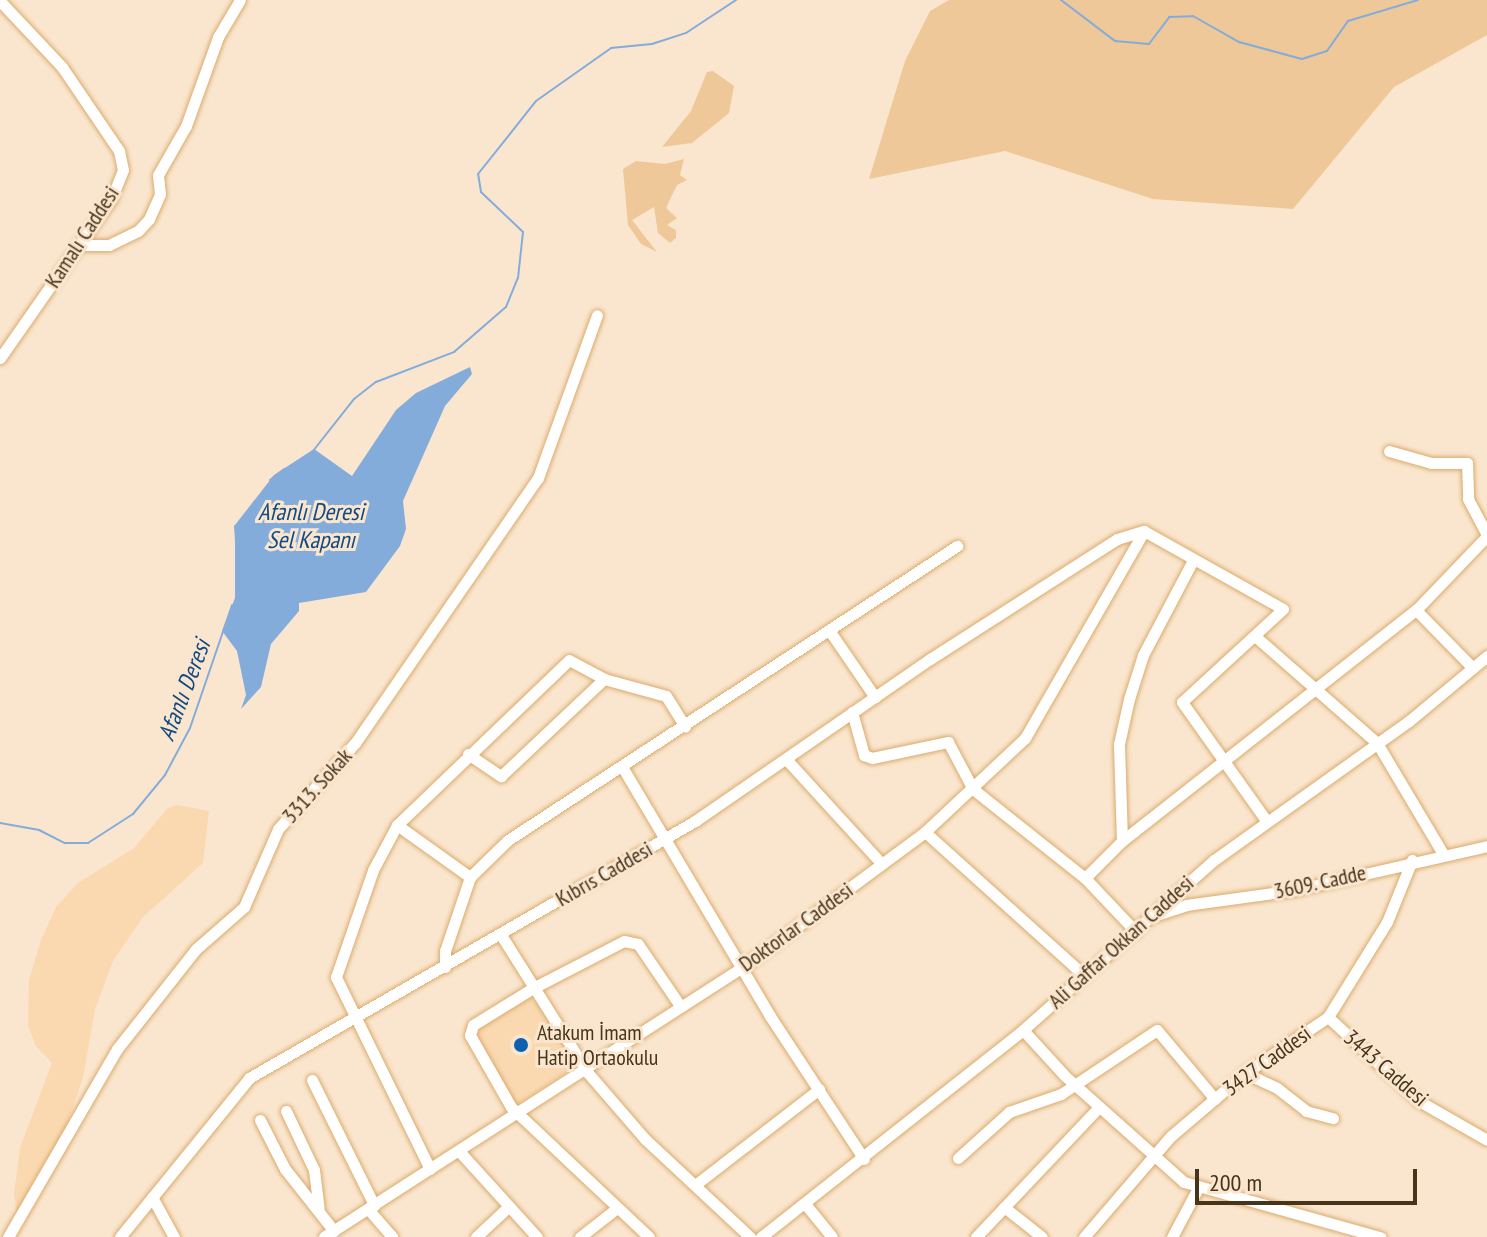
<!DOCTYPE html>
<meta charset="utf-8">
<style>
body{margin:0}
#map{position:relative;width:1487px;height:1237px;overflow:hidden;background:#fae6ce;font-family:"PT Sans Narrow",sans-serif}
div>[style]{position:absolute}
[style*='--x']{left:calc(var(--x)*1px);top:calc(var(--y)*1px);width:calc(var(--w)*1px);rotate:calc(var(--a)*1deg)}
.built>*{inset:0;background:#fad9b1}
.green>*{inset:0;background:#eec898}
.water>*{inset:0;background:#84acdb}
.stream>*{height:2px;margin:-1px;padding:0 1px;transform-origin:1px;border-radius:1px;background:#84acdb}
.roads{filter:drop-shadow(0 0 2px #dbab6d) drop-shadow(0 0 2px #dbab6d)}
.minor>*{height:11px;margin:-5.5px;padding:0 5.5px;transform-origin:5.5px;border-radius:5.5px;background:#fff}
.dots>*{width:22px;height:22px;translate:-50% -50%;box-sizing:border-box;border:4px solid #fae6ce;border-radius:50%}
span{translate:-50% -50%;white-space:nowrap;text-align:center;line-height:1.15;-webkit-text-stroke:6px #fae6ce;paint-order:stroke}
.street-label{font-size:22px;color:#47341a}
.poi-label{font-size:22px;color:#47341a}
.left{translate:0 -50%;text-align:left}
.water-label{font-size:24px;color:#124a84;font-style:italic}
.scale{position:absolute;left:1195px;top:1169px;width:222px;height:36px;box-sizing:border-box;border:4px solid #47341a;border-top:0;padding-left:10px;font-size:24px;line-height:28px;white-space:nowrap;color:#47341a;-webkit-text-stroke:6px #fae6ce;paint-order:stroke}
</style>
<div id="map">
<div class="built">
<i style="clip-path:polygon(177px 805px,209px 811px,203px 863px,143px 917px,113px 961px,95px 1009px,83px 1078px,56px 1156px,18px 1220px,14px 1194px,20px 1148px,52px 1063px,36px 1046px,28px 1026px,29px 980px,41px 940px,56px 907px,78px 883px,134px 848px,168px 808px)"></i>
<i style="clip-path:polygon(528px 997px,538px 1004px,573px 1062px,573px 1068px,519px 1103px,512px 1100px,477px 1037px,481px 1024px)"></i>
</div>
<div class="green">
<i style="clip-path:polygon(949px 0,1487px 0,1487px 35px,1394px 87px,1293px 209px,1153px 199px,1005px 151px,869px 179px,905px 61px,930px 11px)"></i>
<i style="clip-path:polygon(713px 71px,734px 86px,729px 113px,692px 143px,662px 147px,691px 111px,707px 72px)"></i>
<i style="clip-path:polygon(684px 159px,680px 175px,687px 180px,677px 185px,666px 208px,677px 218px,667px 225px,676px 230px,676px 238px,670px 243px,658px 233px,654px 207px,632px 220px,657px 252px,641px 244px,628px 225px,623px 169px,636px 161px,665px 164px)"></i>
</div>
<div class="water">
<i style="clip-path:polygon(470px 367px,472px 374px,445px 406px,403px 501px,406px 529px,400px 546px,366px 592px,299px 603px,299px 611px,271px 644px,261px 687px,241px 709px,246px 695px,237px 651px,222px 631px,235px 598px,235px 525px,274px 475px,314px 449px,352px 476px,396px 410px,416px 393px)"></i>
</div>
<div class="stream">
<i style="--x:1061;--y:0;--w:68;--a:37.2"></i>
<i style="--x:1115;--y:41;--w:34;--a:5"></i>
<i style="--x:1149;--y:44;--w:34;--a:-53"></i>
<i style="--x:1169;--y:17;--w:24;--a:-2"></i>
<i style="--x:1193;--y:16;--w:53;--a:29.5"></i>
<i style="--x:1239;--y:42;--w:65;--a:15.1"></i>
<i style="--x:1302;--y:59;--w:26;--a:-18"></i>
<i style="--x:1327;--y:51;--w:37;--a:-55"></i>
<i style="--x:1348;--y:21;--w:73;--a:-16.7"></i>
<i style="--x:313;--y:451;--w:66;--a:-51.7"></i>
<i style="--x:354;--y:399;--w:28;--a:-38"></i>
<i style="--x:376;--y:382;--w:84;--a:-21"></i>
<i style="--x:454;--y:352;--w:69;--a:-40.9"></i>
<i style="--x:506;--y:307;--w:31;--a:-68"></i>
<i style="--x:518;--y:278;--w:46;--a:-83.8"></i>
<i style="--x:523;--y:232;--w:58;--a:-136.4"></i>
<i style="--x:481;--y:192;--w:18;--a:-99"></i>
<i style="--x:478;--y:174;--w:93;--a:-51.5"></i>
<i style="--x:536;--y:101;--w:92;--a:-35.2"></i>
<i style="--x:611;--y:48;--w:41;--a:-5.6"></i>
<i style="--x:652;--y:44;--w:36;--a:-18"></i>
<i style="--x:686;--y:33;--w:60;--a:-33.4"></i>
<i style="--x:270;--y:480;--w:18;--a:-38"></i>
<i style="--x:235;--y:526;--w:45;--a:86.2"></i>
<i style="--x:0;--y:823;--w:40;--a:10"></i>
<i style="--x:39;--y:830;--w:29;--a:27"></i>
<i style="--x:65;--y:843;--w:23;--a:0"></i>
<i style="--x:88;--y:843;--w:54;--a:-32.8"></i>
<i style="--x:133;--y:814;--w:50;--a:-50.6"></i>
<i style="--x:165;--y:775;--w:53;--a:-62"></i>
<i style="--x:190;--y:728;--w:130;--a:-71.1"></i>
</div>
<div class="roads">
<div class="minor">
<i style="--x:0;--y:1;--w:91;--a:46.8"></i>
<i style="--x:62;--y:67;--w:102;--a:55.8"></i>
<i style="--x:119;--y:151;--w:19;--a:78"></i>
<i style="--x:123;--y:170;--w:31;--a:112"></i>
<i style="--x:111;--y:199;--w:194;--a:124.9"></i>
<i style="--x:79;--y:245;--w:30;--a:0"></i>
<i style="--x:109;--y:245;--w:32;--a:-26"></i>
<i style="--x:138;--y:231;--w:16;--a:-47"></i>
<i style="--x:149;--y:219;--w:27;--a:-66"></i>
<i style="--x:160;--y:194;--w:19;--a:-96"></i>
<i style="--x:158;--y:175;--w:56;--a:-60.3"></i>
<i style="--x:186;--y:126;--w:95;--a:-70.2"></i>
<i style="--x:218;--y:37;--w:43;--a:-59.3"></i>
<i style="--x:1389;--y:451;--w:44;--a:15.9"></i>
<i style="--x:1431;--y:463;--w:36;--a:0"></i>
<i style="--x:1467;--y:463;--w:36;--a:88"></i>
<i style="--x:1468;--y:499;--w:40;--a:62"></i>
<i style="--x:1144;--y:531;--w:159;--a:29.3"></i>
<i style="--x:1283;--y:609;--w:137;--a:137.4"></i>
<i style="--x:1182;--y:702;--w:145;--a:54.6"></i>
<i style="--x:1416;--y:610;--w:81;--a:45.5"></i>
<i style="--x:831;--y:633;--w:78;--a:55.5"></i>
<i style="--x:1256;--y:637;--w:161;--a:41.2"></i>
<i style="--x:1377;--y:743;--w:127;--a:59.2"></i>
<i style="--x:852;--y:712;--w:45;--a:74.4"></i>
<i style="--x:864;--y:755;--w:9;--a:21"></i>
<i style="--x:872;--y:758;--w:78;--a:-11.9"></i>
<i style="--x:948;--y:742;--w:53;--a:62"></i>
<i style="--x:973;--y:789;--w:143;--a:38.5"></i>
<i style="--x:1085;--y:878;--w:74;--a:46.6"></i>
<i style="--x:468;--y:754;--w:40;--a:34"></i>
<i style="--x:501;--y:776;--w:141;--a:-43.3"></i>
<i style="--x:786;--y:759;--w:142;--a:47.6"></i>
<i style="--x:624;--y:770;--w:286;--a:59.3"></i>
<i style="--x:770;--y:1016;--w:171;--a:56.7"></i>
<i style="--x:397;--y:825;--w:90;--a:35.5"></i>
<i style="--x:925;--y:832;--w:215;--a:42"></i>
<i style="--x:1122;--y:841;--w:374;--a:-38.2"></i>
<i style="--x:1416;--y:610;--w:103;--a:-46.2"></i>
<i style="--x:1085;--y:878;--w:52;--a:-45"></i>
<i style="--x:1122;--y:841;--w:97;--a:-91.8"></i>
<i style="--x:1119;--y:744;--w:46;--a:-77.5"></i>
<i style="--x:1129;--y:699;--w:46;--a:-72.3"></i>
<i style="--x:1143;--y:655;--w:107;--a:-62.2"></i>
<i style="--x:1153;--y:916;--w:35;--a:-18"></i>
<i style="--x:1186;--y:905;--w:110;--a:-7.8"></i>
<i style="--x:1295;--y:890;--w:197;--a:-12.9"></i>
<i style="--x:501;--y:935;--w:163;--a:57.8"></i>
<i style="--x:588;--y:1073;--w:87;--a:49.2"></i>
<i style="--x:645;--y:1139;--w:144;--a:43"></i>
<i style="--x:445;--y:967;--w:16;--a:-90"></i>
<i style="--x:445;--y:951;--w:78;--a:-71.3"></i>
<i style="--x:470;--y:877;--w:53;--a:-44.2"></i>
<i style="--x:508;--y:840;--w:537;--a:-33.22"></i>
<i style="--x:1328;--y:1017;--w:124;--a:42.7"></i>
<i style="--x:1419;--y:1101;--w:78;--a:29.8"></i>
<i style="--x:1023;--y:1030;--w:62;--a:47.6"></i>
<i style="--x:1065;--y:1076;--w:159;--a:41.7"></i>
<i style="--x:1184;--y:1182;--w:204;--a:15.7"></i>
<i style="--x:1245;--y:1073;--w:35;--a:25"></i>
<i style="--x:1277;--y:1088;--w:37;--a:38"></i>
<i style="--x:1306;--y:1111;--w:28;--a:15"></i>
<i style="--x:312;--y:1080;--w:140;--a:63.6"></i>
<i style="--x:286;--y:1111;--w:65;--a:64.6"></i>
<i style="--x:314;--y:1170;--w:38;--a:83"></i>
<i style="--x:260;--y:1120;--w:55;--a:63"></i>
<i style="--x:285;--y:1169;--w:79;--a:51.7"></i>
<i style="--x:459;--y:1151;--w:116;--a:47.8"></i>
<i style="--x:958;--y:1158;--w:69;--a:-42"></i>
<i style="--x:1009;--y:1112;--w:55;--a:-19.1"></i>
<i style="--x:1061;--y:1094;--w:115;--a:-33.7"></i>
<i style="--x:1157;--y:1030;--w:90;--a:50"></i>
<i style="--x:430;--y:1169;--w:214;--a:-116.1"></i>
<i style="--x:336;--y:977;--w:113;--a:-70.9"></i>
<i style="--x:373;--y:870;--w:51;--a:-61.9"></i>
<i style="--x:397;--y:825;--w:238;--a:-43.8"></i>
<i style="--x:569;--y:660;--w:40;--a:28"></i>
<i style="--x:604;--y:679;--w:64;--a:15.3"></i>
<i style="--x:666;--y:696;--w:36;--a:58"></i>
<i style="--x:695;--y:1185;--w:157;--a:-37.7"></i>
<i style="--x:152;--y:1197;--w:46;--a:61.2"></i>
<i style="--x:806;--y:1205;--w:41;--a:50.9"></i>
<i style="--x:1004;--y:1207;--w:48;--a:38.3"></i>
<i style="--x:368;--y:1209;--w:37;--a:49"></i>
<i style="--x:8;--y:1237;--w:217;--a:-59.9"></i>
<i style="--x:117;--y:1049;--w:127;--a:-51.7"></i>
<i style="--x:196;--y:949;--w:64;--a:-41.2"></i>
<i style="--x:244;--y:907;--w:85;--a:-66.4"></i>
<i style="--x:278;--y:829;--w:115;--a:-48.2"></i>
<i style="--x:355;--y:743;--w:322;--a:-55.4"></i>
<i style="--x:538;--y:478;--w:173;--a:-70.1"></i>
<i style="--x:120;--y:1237;--w:205;--a:-50.9"></i>
<i style="--x:249;--y:1078;--w:515;--a:-29.95"></i>
<i style="--x:695;--y:821;--w:285;--a:-34.6"></i>
<i style="--x:930;--y:659;--w:222;--a:-32.7"></i>
<i style="--x:1117;--y:539;--w:28;--a:-17"></i>
<i style="--x:1144;--y:531;--w:239;--a:119.9"></i>
<i style="--x:1025;--y:738;--w:137;--a:136.8"></i>
<i style="--x:925;--y:832;--w:229;--a:143.5"></i>
<i style="--x:741;--y:968;--w:496;--a:147.2"></i>
<i style="--x:476;--y:1237;--w:45;--a:-43.2"></i>
<i style="--x:580;--y:1237;--w:47;--a:-38.1"></i>
<i style="--x:649;--y:1237;--w:190;--a:-136.7"></i>
<i style="--x:511;--y:1107;--w:83;--a:-119.7"></i>
<i style="--x:470;--y:1035;--w:10;--a:-73"></i>
<i style="--x:473;--y:1025;--w:70;--a:-31.7"></i>
<i style="--x:533;--y:988;--w:102;--a:-27.3"></i>
<i style="--x:624;--y:941;--w:14;--a:12"></i>
<i style="--x:638;--y:944;--w:76;--a:55.7"></i>
<i style="--x:761;--y:1237;--w:334;--a:-38.3"></i>
<i style="--x:1023;--y:1030;--w:256;--a:-41.7"></i>
<i style="--x:1214;--y:860;--w:239;--a:-35.5"></i>
<i style="--x:1409;--y:721;--w:102;--a:-39.8"></i>
<i style="--x:976;--y:1237;--w:179;--a:-46.6"></i>
<i style="--x:1084;--y:1237;--w:133;--a:-49.3"></i>
<i style="--x:1171;--y:1136;--w:97;--a:-40.4"></i>
<i style="--x:1245;--y:1073;--w:100;--a:-34"></i>
<i style="--x:1328;--y:1017;--w:112;--a:-58.2"></i>
<i style="--x:1387;--y:922;--w:67;--a:-68"></i>
<i style="--x:1172;--y:1237;--w:55;--a:-62"></i>
</div>
</div>
<div class="dots">
<i style="left:521px;top:1045px;background:#0d61af"></i>
</div>
<div class="street-label">
<span style="left:82px;top:237px;rotate:-57deg">Kamalı Caddesi</span>
<span style="left:317px;top:786px;rotate:-48deg">3313. Sokak</span>
<span style="left:604px;top:874px;rotate:-30deg">Kıbrıs Caddesi</span>
<span style="left:1320px;top:882px;rotate:-12deg">3609. Cadde</span>
<span style="left:796px;top:927px;rotate:-36deg">Doktorlar Caddesi</span>
<span style="left:1121px;top:942px;rotate:-42deg">Ali Gaffar Okkan Caddesi</span>
<span style="left:1267px;top:1061px;rotate:-36deg">3427 Caddesi</span>
<span style="left:1386px;top:1068px;rotate:41deg">3443 Caddesi</span>
</div>
<div class="poi-label">
<span class="left" style="left:537px;top:1045px">Atakum İmam<br>Hatip Ortaokulu</span>
</div>
<div class="water-label">
<span style="left:311px;top:526px">Afanlı Deresi<br>Sel Kapanı</span>
<span style="left:184px;top:690px;rotate:-69deg">Afanlı Deresi</span>
</div>
<div class="scale">200 m</div>
</div>
